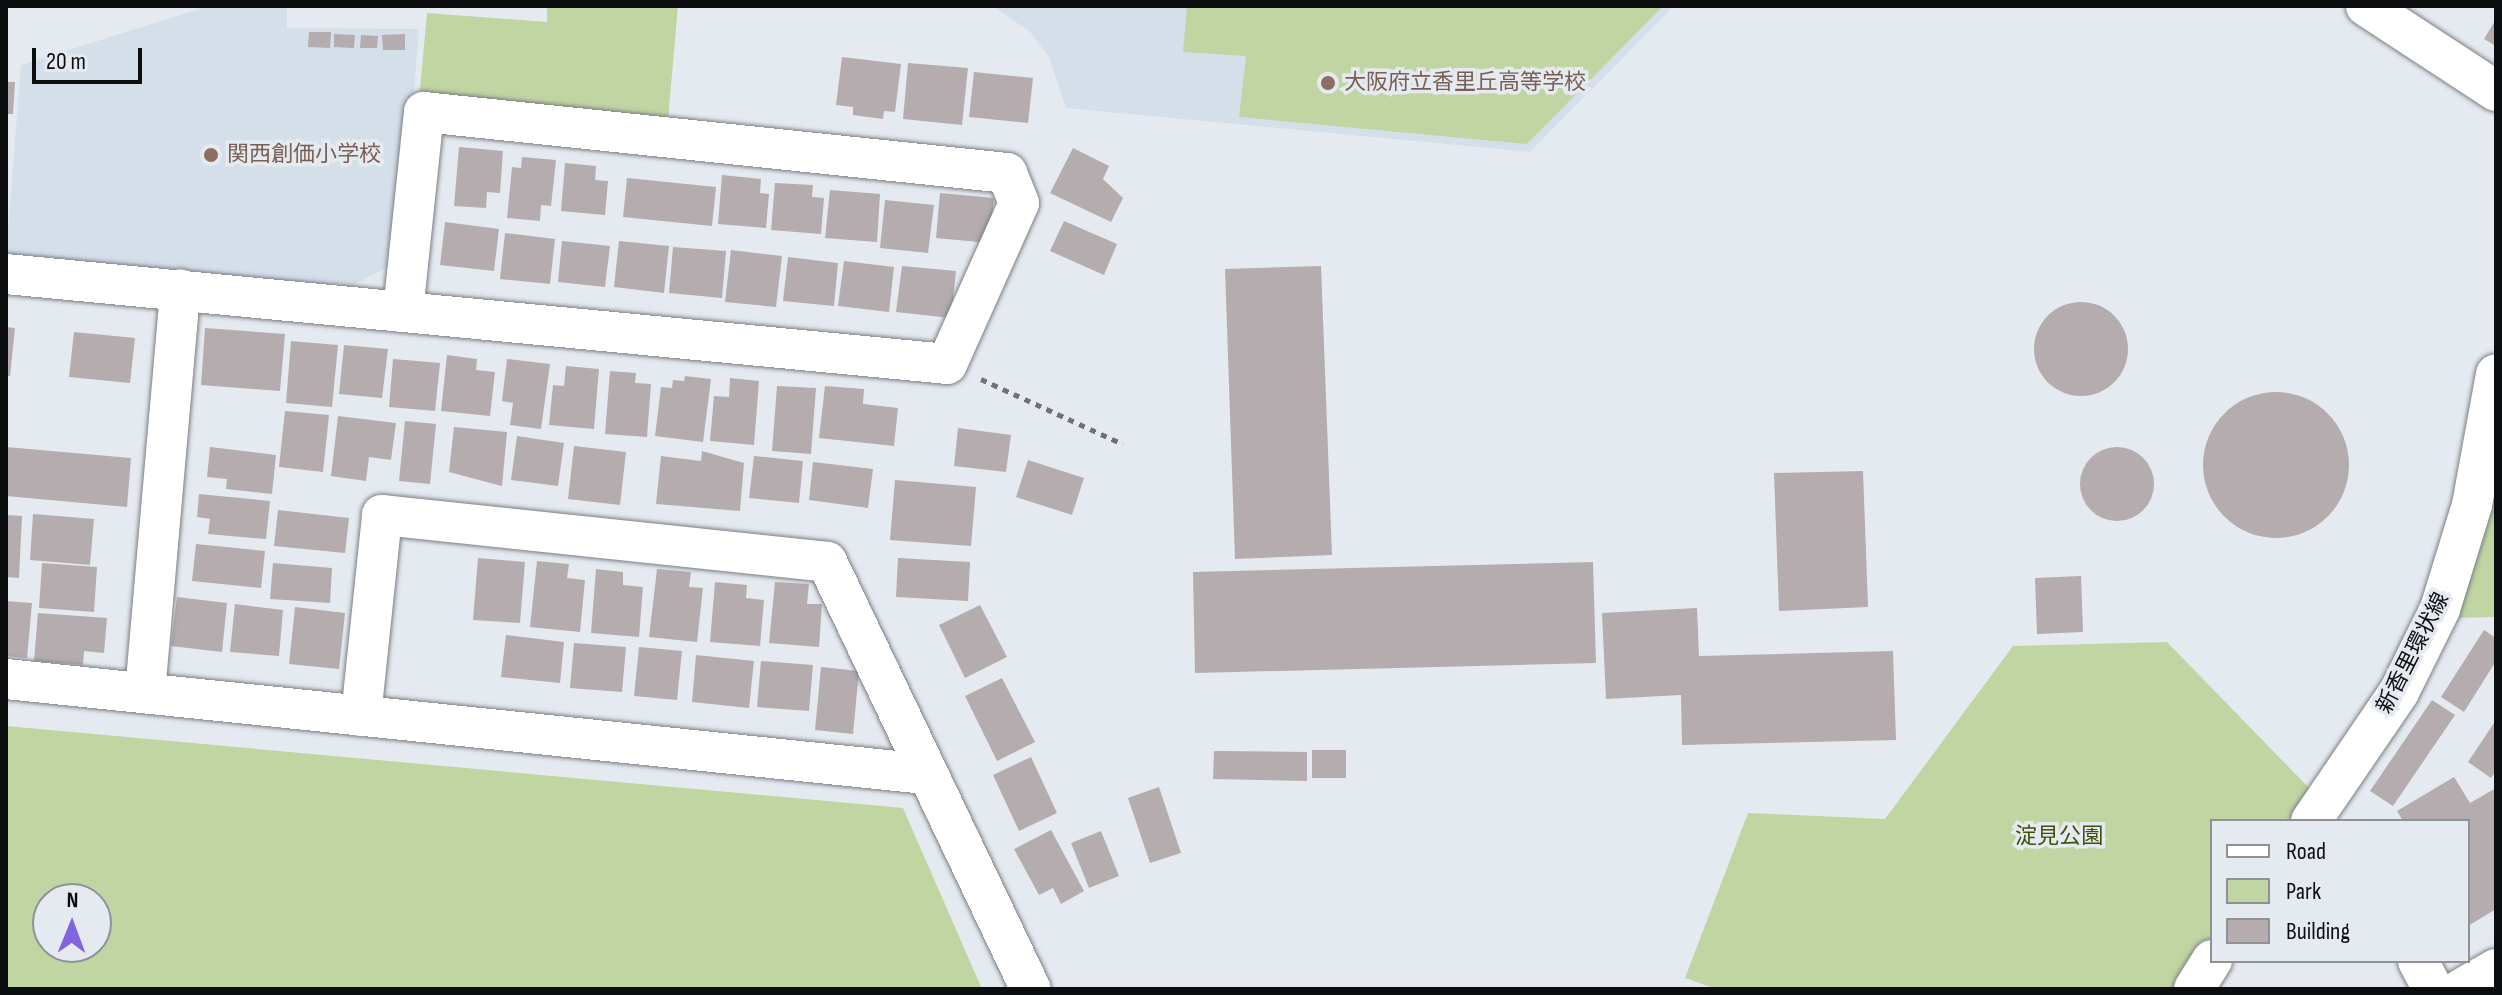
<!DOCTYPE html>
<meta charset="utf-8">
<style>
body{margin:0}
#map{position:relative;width:2502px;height:995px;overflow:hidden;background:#e5eaf0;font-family:"Sofia Sans Condensed","Noto Sans JP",sans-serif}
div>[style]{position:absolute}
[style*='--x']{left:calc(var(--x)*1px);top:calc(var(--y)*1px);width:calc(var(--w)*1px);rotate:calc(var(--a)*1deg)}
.built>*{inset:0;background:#d4dfea}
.green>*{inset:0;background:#c1d5a2}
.building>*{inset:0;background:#b4acaf}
.round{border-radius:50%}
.path>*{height:5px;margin-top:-2.5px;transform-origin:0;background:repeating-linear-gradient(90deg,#6f7175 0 6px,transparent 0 12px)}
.roads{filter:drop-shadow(0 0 2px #7a7f84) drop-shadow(0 0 2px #7a7f84)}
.minor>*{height:40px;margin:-20px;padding:0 20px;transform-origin:20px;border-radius:20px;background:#fff}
.dots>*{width:22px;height:22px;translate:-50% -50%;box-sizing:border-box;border:4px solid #e5eaf0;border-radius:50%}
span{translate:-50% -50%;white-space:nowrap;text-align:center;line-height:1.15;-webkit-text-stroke:7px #e5eaf0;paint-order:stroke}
.education-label{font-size:22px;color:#785e54}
.left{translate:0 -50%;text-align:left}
.street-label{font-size:22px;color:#0c0d0f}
.park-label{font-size:22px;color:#3d5107}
.frame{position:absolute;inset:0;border:8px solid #0c0d0f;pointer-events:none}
.legend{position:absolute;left:2210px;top:819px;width:260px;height:144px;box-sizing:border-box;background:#e5eaf0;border:2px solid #8e9296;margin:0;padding:10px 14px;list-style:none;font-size:24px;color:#0c0d0f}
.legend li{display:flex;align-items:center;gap:16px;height:40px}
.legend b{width:40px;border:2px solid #8e9296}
.north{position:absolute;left:32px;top:883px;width:80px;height:80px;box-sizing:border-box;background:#e5eaf0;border:2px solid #8e9296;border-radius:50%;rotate:1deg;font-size:22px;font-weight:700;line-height:32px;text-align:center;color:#0c0d0f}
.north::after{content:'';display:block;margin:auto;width:28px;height:36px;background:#8164df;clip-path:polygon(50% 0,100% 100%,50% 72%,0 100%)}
.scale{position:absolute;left:32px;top:48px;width:110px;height:36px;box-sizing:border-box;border:4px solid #0c0d0f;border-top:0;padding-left:10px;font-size:24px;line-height:28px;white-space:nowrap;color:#0c0d0f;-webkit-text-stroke:6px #e5eaf0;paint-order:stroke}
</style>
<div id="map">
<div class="built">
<i style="clip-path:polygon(209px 6px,287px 6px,287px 28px,419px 29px,400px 260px,343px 291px,6px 254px,21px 65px)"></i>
<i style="clip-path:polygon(993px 6px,1674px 6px,1530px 152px,1066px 108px,1049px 57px,1030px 32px)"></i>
</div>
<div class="green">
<i style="clip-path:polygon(547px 6px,678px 6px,668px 120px,419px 99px,427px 13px,547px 22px)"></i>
<i style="clip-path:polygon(1187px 6px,1663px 6px,1527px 144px,1239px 117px,1246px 56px,1183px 52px)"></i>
<i style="clip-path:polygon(2496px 466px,2496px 617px,2454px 618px)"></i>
<i style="clip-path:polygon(2167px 642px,2312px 791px,2291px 821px,2212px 821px,2212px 938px,2179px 989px,1716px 989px,1685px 978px,1748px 813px,1885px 819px,2013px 646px)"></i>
<i style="clip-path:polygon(evenodd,6px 726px,903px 808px,982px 989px,6px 989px,6px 726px,96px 899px,96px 947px,48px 947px,48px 899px,96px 899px)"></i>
</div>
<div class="building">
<i style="clip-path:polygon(2496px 19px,2496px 46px,2484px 39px)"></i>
<i style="clip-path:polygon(309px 32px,331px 32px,330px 48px,308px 47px)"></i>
<i style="clip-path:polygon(334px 34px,355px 35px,354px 48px,334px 47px)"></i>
<i style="clip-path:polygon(405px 34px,405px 50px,383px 50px,382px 35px)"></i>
<i style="clip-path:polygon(361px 35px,378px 36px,377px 48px,360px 48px)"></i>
<i style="clip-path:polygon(842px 57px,901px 64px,895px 112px,884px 111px,883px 119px,853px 115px,853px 107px,836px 105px)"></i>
<i style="clip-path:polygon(908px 63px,968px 68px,962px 125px,903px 119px)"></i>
<i style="clip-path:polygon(974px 72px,1033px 78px,1028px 123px,969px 117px)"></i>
<i style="clip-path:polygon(6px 82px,15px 82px,13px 114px,6px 114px)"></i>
<i style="clip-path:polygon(459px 147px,503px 151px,500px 193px,487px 192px,486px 208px,454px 206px)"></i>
<i style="clip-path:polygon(1073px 148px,1109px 166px,1103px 179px,1123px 198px,1111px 222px,1050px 193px)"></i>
<i style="clip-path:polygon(522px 157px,556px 160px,551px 206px,541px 205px,540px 221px,507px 218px,512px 167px,521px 168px)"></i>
<i style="clip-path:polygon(565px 163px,596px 166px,595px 180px,608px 181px,605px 215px,561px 211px)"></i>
<i style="clip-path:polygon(722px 175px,761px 179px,760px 193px,769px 194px,766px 228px,718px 224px)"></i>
<i style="clip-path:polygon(627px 178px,716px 187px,712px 226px,623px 217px)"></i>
<i style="clip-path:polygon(775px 183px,813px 185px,812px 197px,824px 198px,821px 234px,771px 230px)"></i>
<i style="clip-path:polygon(830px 190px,880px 194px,877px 242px,825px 238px)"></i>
<i style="clip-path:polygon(940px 193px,994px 198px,989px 243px,936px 238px)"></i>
<i style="clip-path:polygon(885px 200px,934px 205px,928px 253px,880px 248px)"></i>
<i style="clip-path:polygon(1064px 221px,1117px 244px,1104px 275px,1050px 251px)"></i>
<i style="clip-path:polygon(445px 222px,499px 229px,494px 271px,440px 265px)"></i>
<i style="clip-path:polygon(505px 233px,555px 239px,550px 284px,500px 279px)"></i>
<i style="clip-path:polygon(562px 241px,610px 246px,605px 287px,558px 282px)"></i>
<i style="clip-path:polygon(619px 241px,669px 246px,664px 293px,614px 287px)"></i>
<i style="clip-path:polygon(673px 247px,726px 251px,722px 298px,669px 293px)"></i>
<i style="clip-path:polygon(731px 250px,782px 256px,776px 307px,725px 302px)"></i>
<i style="clip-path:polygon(788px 257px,838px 263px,834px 306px,783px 301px)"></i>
<i style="clip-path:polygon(844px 261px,894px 267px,889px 312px,838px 306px)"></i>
<i style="clip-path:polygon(902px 266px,956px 271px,951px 318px,896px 312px)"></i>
<i style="clip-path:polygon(1321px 266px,1332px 555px,1235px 559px,1225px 269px)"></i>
<i class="round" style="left:2034px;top:302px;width:94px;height:94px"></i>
<i style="clip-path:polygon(6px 327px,15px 328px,10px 376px,6px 376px)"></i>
<i style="clip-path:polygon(205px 328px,285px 334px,280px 391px,201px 385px)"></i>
<i style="clip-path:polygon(74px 332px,135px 338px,130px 383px,69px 377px)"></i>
<i style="clip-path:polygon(291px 341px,338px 345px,332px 407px,286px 403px)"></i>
<i style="clip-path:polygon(344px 345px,388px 349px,382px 398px,339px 394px)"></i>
<i style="clip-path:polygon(447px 355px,477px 359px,476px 370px,495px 372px,490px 416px,441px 411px)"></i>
<i style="clip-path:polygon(393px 359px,440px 363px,435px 411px,389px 407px)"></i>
<i style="clip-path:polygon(507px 359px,550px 364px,541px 429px,510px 425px,513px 403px,502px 401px)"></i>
<i style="clip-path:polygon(566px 366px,599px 369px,594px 429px,549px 425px,553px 385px,564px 386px)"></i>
<i style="clip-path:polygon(610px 371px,636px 373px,635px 383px,651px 384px,647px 437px,605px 434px)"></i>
<i style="clip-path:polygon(685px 376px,711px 379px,703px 442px,655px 436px,661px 387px,672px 388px,673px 380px,684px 381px)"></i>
<i style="clip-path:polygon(730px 378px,759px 381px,754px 445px,710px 441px,714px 396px,729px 397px)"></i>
<i style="clip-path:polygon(777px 386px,816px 388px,811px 454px,772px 451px)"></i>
<i style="clip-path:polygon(825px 386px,864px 389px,863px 404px,898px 408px,894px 446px,819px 438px)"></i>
<i class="round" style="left:2203px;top:392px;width:146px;height:146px"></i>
<i style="clip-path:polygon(285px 411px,329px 415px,323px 472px,279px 467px)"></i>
<i style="clip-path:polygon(338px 416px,396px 423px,391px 460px,369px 457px,366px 481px,331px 476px)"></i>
<i style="clip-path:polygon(405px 421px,436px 424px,430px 484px,399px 481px)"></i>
<i style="clip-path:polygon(454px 427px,507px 432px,502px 486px,449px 472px)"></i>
<i style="clip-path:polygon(958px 428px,1011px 435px,1006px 472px,954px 466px)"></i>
<i style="clip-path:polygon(517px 436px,564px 443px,558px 486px,511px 480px)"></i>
<i style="clip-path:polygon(574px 446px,626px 452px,620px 505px,568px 499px)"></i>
<i class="round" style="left:2080px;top:447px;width:74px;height:74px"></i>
<i style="clip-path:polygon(6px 447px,131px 458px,127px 507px,6px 496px)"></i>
<i style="clip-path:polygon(210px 447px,276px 455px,272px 494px,226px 489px,227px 479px,207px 477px)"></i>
<i style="clip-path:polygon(702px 451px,744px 463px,740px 511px,656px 504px,661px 456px,701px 461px)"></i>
<i style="clip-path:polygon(754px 456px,803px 461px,799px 503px,749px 498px)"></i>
<i style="clip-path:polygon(1028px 460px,1084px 478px,1072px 515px,1016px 497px)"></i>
<i style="clip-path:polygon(813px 462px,873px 469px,868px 508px,809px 500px)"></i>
<i style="clip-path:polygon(1863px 471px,1868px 607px,1779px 611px,1774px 473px)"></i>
<i style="clip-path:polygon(895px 480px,976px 487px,971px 546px,890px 540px)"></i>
<i style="clip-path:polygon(199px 494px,270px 501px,266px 539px,208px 534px,210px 519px,197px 517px)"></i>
<i style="clip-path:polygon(278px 510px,349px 518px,345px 553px,274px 546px)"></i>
<i style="clip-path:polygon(33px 514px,94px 519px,90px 565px,30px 560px)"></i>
<i style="clip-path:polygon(6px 515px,22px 516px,19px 578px,6px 577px)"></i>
<i style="clip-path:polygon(196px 544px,265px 551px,261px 588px,192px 581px)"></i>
<i style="clip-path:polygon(478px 558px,525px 562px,520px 623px,473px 620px)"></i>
<i style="clip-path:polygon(898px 558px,970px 562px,968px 601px,896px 597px)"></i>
<i style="clip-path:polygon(537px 561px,569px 564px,567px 578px,585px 580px,580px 632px,530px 627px)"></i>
<i style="clip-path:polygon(1593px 562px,1596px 663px,1195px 673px,1193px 572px)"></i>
<i style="clip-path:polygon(42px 563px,97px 567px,94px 612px,39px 608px)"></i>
<i style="clip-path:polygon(273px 563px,332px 568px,330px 603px,270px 599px)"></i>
<i style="clip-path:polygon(596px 569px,623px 572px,623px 585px,643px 587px,639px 637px,591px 633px)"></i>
<i style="clip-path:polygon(657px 569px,691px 572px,689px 587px,703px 588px,697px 642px,649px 637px)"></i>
<i style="clip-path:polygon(2081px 576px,2083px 632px,2037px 634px,2035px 578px)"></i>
<i style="clip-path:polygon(715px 582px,747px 585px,746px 598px,764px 600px,760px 646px,710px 642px)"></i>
<i style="clip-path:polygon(775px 582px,809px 584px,807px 604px,822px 604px,819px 647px,769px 643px)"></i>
<i style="clip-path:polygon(177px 597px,227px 603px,222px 652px,171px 646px)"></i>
<i style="clip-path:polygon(6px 601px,32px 603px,27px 658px,6px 656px)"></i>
<i style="clip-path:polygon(235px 604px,283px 610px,279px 656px,230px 652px)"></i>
<i style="clip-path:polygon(980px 605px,1007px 657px,965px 678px,939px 625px)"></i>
<i style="clip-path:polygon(295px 607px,345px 613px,339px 669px,289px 664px)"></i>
<i style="clip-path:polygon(1697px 608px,1699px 656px,1893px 651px,1896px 740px,1682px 745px,1681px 695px,1606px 699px,1602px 613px)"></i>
<i style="clip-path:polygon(38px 613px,107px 618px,104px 653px,84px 651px,83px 665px,34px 661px)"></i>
<i style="clip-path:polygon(2484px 630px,2496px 638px,2496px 661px,2464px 712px,2441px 697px)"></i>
<i style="clip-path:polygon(506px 635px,564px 642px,560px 683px,501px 677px)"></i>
<i style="clip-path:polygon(574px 643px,626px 647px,622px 692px,570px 688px)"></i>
<i style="clip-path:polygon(639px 647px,682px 651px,677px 700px,634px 696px)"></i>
<i style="clip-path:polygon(696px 655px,754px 661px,749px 708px,692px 702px)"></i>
<i style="clip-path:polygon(761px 661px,813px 665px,809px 711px,757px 707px)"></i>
<i style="clip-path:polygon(821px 667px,859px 671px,853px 734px,815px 730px)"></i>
<i style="clip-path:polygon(1002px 678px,1035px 742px,997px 761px,965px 696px)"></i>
<i style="clip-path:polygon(2432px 700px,2455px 715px,2393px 806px,2370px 791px)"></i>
<i style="clip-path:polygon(2496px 720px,2496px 771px,2491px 778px,2468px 762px)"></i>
<i style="clip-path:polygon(1312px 750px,1346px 750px,1346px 778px,1312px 778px)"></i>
<i style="clip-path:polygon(1214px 751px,1307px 752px,1307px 781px,1213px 779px)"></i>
<i style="clip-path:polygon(1031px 757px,1057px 813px,1019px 831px,993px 775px)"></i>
<i style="clip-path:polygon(2454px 777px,2470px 803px,2496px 788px,2496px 909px,2468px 926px,2468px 821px,2403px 821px,2397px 811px)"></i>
<i style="clip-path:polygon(1159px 787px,1181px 853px,1150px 863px,1128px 798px)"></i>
<i style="clip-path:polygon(1051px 830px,1084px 891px,1061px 904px,1053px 888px,1039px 895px,1014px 849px)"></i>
<i style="clip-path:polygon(1101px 831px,1119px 876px,1089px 888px,1071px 843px)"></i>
</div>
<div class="path">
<i style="--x:981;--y:379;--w:156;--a:24.6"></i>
</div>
<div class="roads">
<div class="minor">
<i style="--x:2366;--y:6;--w:155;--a:33.2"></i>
<i style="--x:6;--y:274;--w:945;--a:5.46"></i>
<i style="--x:947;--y:364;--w:176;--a:-65.9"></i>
<i style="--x:1019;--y:203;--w:32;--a:-112"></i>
<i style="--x:1007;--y:173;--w:586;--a:-174.03"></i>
<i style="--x:424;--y:112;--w:201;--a:96"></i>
<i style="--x:6;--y:679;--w:925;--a:5.9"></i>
<i style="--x:145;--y:693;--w:405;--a:-85"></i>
<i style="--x:361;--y:716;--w:202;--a:-84"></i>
<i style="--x:382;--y:515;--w:447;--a:6"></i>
<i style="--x:827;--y:562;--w:473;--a:64.5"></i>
<i style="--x:2311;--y:821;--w:156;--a:-55.7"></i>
<i style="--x:2399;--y:692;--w:93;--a:-63.7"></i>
<i style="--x:2440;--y:609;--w:109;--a:-72.9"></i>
<i style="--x:2472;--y:505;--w:133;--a:-79.6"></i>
<i style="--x:2418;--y:961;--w:32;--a:62"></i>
<i style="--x:2194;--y:989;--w:34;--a:-58"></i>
<i style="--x:2461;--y:989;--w:40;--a:-29.7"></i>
</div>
</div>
<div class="dots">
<i style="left:1328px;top:83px;background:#8d6e63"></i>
<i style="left:211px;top:155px;background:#8d6e63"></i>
</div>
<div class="education-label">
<span class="left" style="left:1344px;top:83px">大阪府立香里丘高等学校</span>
<span class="left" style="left:227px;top:155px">関西創価小学校</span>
</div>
<div class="street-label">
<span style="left:2413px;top:653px;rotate:-63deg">新香里環状線</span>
</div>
<div class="park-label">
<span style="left:2059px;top:837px">淀見公園</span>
</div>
<div class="frame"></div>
<ul class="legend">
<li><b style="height:10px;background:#fff"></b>Road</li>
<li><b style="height:22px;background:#c1d5a2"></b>Park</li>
<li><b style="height:22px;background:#b4acaf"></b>Building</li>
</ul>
<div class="north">N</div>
<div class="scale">20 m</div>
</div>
